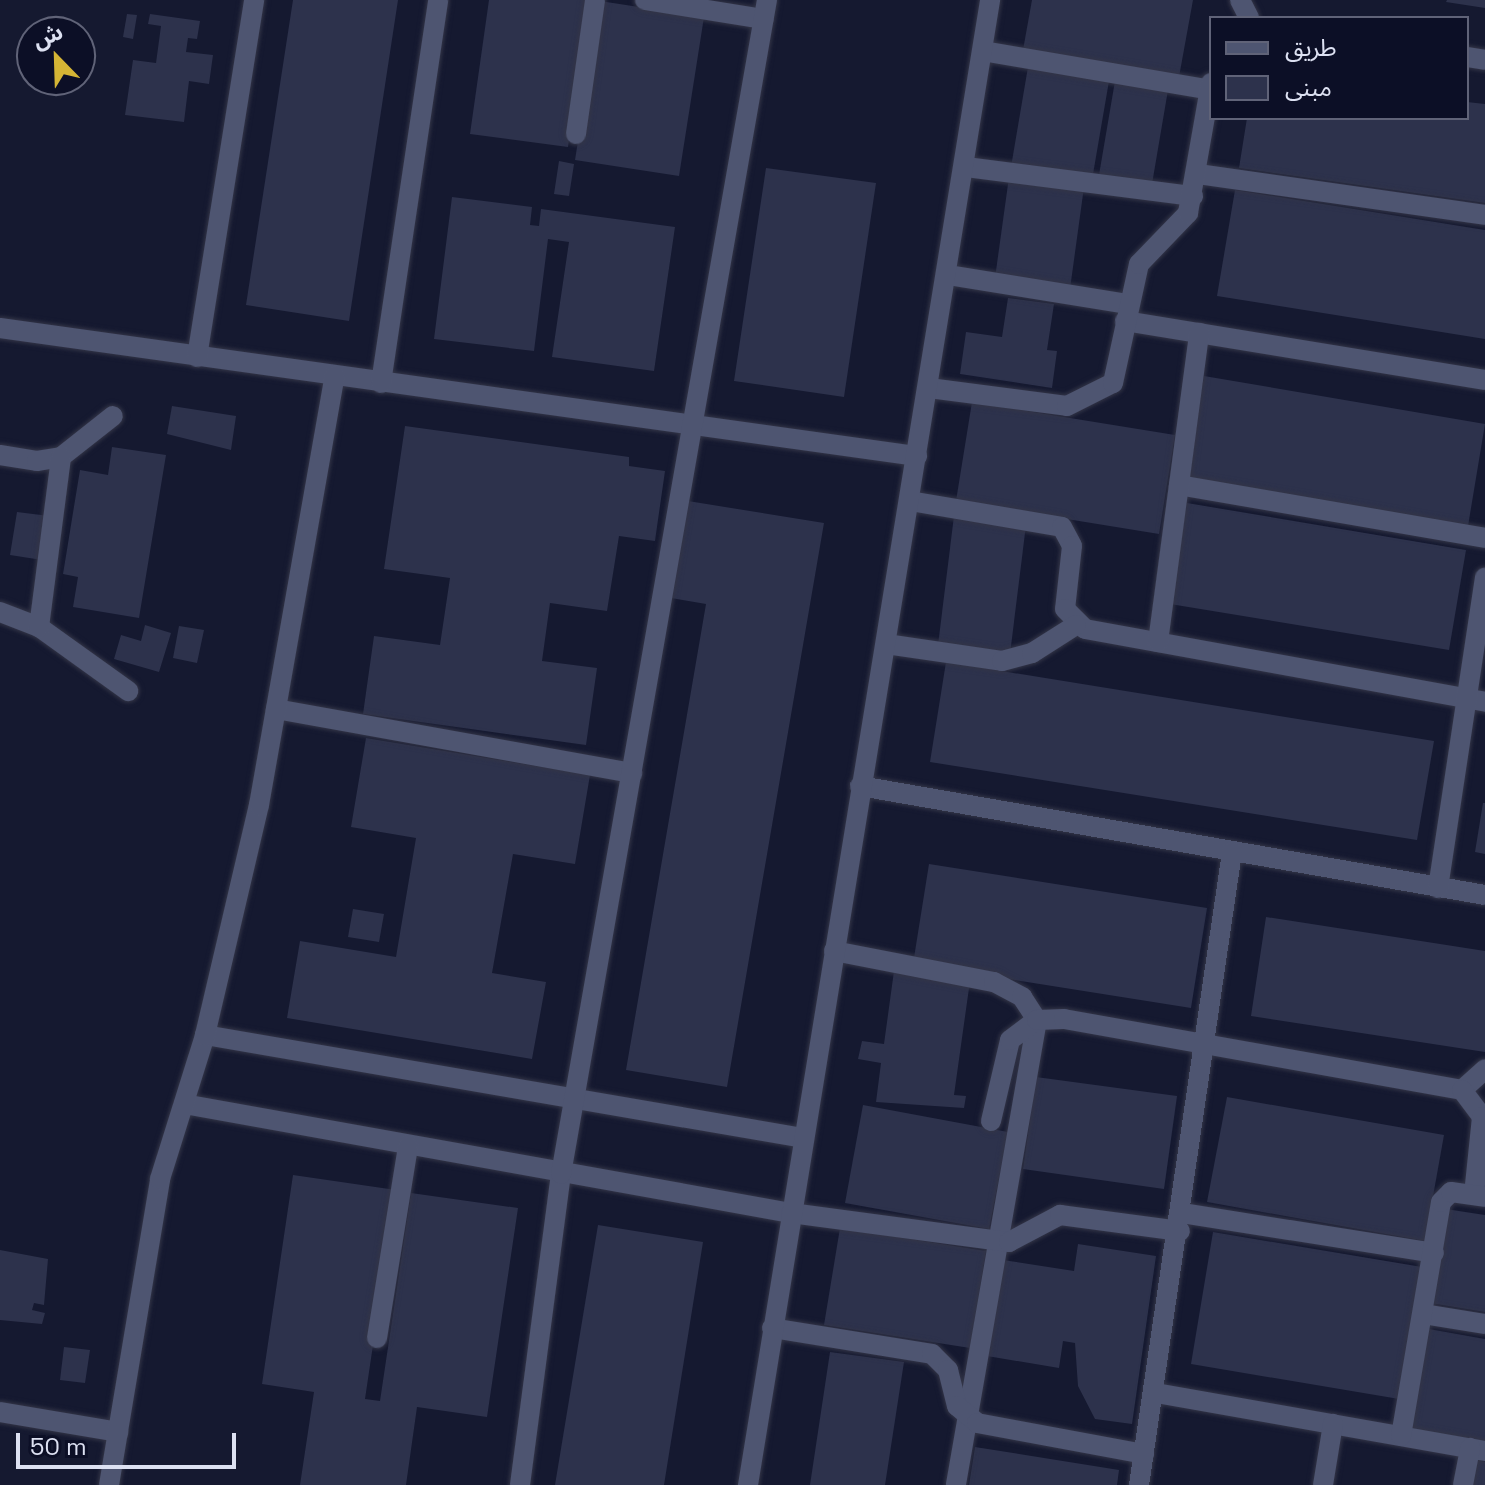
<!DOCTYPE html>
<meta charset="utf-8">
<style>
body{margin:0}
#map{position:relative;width:1485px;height:1485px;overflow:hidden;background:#151930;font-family:"Space Grotesk","Noto Sans Arabic",sans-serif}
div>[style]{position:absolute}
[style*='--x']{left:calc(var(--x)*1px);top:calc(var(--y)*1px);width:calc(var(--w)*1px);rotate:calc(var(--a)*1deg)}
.building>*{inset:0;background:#2d324c}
.roads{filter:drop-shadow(0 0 2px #333547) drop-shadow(0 0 2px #333547)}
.minor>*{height:20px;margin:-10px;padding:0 10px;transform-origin:10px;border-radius:10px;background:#4e5571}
span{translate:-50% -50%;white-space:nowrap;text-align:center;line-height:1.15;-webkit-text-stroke:6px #0c0f26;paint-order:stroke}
.legend{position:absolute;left:1209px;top:16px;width:260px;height:104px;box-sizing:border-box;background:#0c0f26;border:2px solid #606378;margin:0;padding:10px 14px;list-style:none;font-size:24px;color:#dde1f2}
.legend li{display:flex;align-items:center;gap:16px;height:40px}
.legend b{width:40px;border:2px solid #606378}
.north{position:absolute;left:16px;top:16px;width:80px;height:80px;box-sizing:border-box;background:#0c0f26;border:2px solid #606378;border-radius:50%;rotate:337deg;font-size:22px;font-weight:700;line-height:32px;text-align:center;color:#dde1f2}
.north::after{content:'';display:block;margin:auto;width:28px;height:36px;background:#d5b535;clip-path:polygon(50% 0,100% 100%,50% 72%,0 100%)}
.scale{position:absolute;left:16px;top:1433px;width:220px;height:36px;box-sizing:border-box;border:4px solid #dde1f2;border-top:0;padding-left:10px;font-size:24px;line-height:28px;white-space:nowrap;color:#dde1f2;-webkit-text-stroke:6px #0c0f26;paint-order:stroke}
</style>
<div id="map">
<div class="building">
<i style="clip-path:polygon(293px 0,398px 0,349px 321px,246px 305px)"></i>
<i style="clip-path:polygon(489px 0,590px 0,568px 147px,470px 134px)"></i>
<i style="clip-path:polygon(1032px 0,1193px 0,1179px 77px,1023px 50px)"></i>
<i style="clip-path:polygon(1447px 0,1485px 0,1485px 8px,1446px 2px)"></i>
<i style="clip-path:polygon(600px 1px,704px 17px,679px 176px,575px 160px)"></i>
<i style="clip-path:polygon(127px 14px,137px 15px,133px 39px,123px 37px)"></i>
<i style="clip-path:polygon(150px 14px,200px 21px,197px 39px,188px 38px,186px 52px,213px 55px,209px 84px,189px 81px,184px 122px,125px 115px,133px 60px,156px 63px,161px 26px,148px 24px)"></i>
<i style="clip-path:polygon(1028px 67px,1109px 81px,1092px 180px,1011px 167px)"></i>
<i style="clip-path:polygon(1115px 81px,1168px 90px,1152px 184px,1099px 175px)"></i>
<i style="clip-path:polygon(1467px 102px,1485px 104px,1485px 203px,1239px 168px,1247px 118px,1467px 118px)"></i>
<i style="clip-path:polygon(559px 161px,574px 164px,569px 196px,554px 194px)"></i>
<i style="clip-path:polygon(766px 168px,876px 183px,844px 397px,734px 381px)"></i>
<i style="clip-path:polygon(1009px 177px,1084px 187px,1070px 289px,995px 278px)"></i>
<i style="clip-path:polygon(1235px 190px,1485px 230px,1485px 339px,1217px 296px)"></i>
<i style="clip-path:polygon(452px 197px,532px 207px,530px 225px,539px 226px,541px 209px,675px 227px,654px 371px,552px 357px,569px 242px,548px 239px,534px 351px,434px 339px)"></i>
<i style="clip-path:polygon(1008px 298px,1054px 304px,1047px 350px,1057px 351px,1052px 388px,960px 374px,966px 332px,1002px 337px)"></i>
<i style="clip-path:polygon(1204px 376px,1485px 424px,1468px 526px,1186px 479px)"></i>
<i style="clip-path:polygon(972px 402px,1175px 435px,1159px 534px,956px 501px)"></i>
<i style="clip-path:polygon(172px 406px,236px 416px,231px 450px,167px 434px)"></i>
<i style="clip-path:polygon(405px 426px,629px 457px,629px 466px,665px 471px,655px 541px,619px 536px,607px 611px,550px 603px,542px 661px,597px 668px,586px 745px,363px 714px,374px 636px,440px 645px,450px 578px,384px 569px)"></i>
<i style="clip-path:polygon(112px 447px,166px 455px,139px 618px,73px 607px,78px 577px,63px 574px,80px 470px,108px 475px)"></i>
<i style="clip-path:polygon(688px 501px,824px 523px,727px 1087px,626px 1070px,706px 604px,671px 598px)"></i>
<i style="clip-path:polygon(1187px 503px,1466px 550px,1449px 650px,1170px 604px)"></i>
<i style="clip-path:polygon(17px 512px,49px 516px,42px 560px,10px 555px)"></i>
<i style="clip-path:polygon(954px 516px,1026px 525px,1010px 654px,938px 645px)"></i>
<i style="clip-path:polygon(145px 625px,171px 633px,159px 672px,114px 659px,121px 635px,141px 641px)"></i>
<i style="clip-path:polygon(179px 626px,204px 630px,197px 663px,173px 658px)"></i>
<i style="clip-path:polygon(946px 662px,1434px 741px,1417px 840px,930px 762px)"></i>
<i style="clip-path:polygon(366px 738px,590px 775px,575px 864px,513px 854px,492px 973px,546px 982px,532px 1059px,287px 1018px,300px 941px,396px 957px,416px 838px,351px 827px)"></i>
<i style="clip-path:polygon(1483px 803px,1485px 803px,1485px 854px,1475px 852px)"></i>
<i style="clip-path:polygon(929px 864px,1207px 908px,1191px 1008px,913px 964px)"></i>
<i style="clip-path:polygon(353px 909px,384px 914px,379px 942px,348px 937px)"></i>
<i style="clip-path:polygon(1266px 917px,1485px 951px,1485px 1052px,1251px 1016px)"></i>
<i style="clip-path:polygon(894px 971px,970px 981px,954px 1095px,966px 1096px,964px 1108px,876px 1102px,881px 1063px,858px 1059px,862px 1041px,884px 1044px)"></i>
<i style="clip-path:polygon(1036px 1077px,1177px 1096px,1164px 1189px,1023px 1169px)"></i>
<i style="clip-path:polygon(1227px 1097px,1444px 1135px,1425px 1241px,1207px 1202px)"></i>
<i style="clip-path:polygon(863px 1105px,1008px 1132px,989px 1229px,845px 1203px)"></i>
<i style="clip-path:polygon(293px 1175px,396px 1190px,365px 1399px,380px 1401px,411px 1193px,518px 1208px,487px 1417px,417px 1407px,406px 1485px,300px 1485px,314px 1392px,262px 1384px)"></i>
<i style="clip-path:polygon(1446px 1209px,1485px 1215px,1485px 1312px,1430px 1303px)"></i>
<i style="clip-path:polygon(598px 1225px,703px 1242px,664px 1485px,555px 1485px)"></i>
<i style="clip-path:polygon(840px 1228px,986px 1251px,970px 1348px,824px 1325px)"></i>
<i style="clip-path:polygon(1213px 1232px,1428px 1268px,1405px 1400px,1191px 1364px)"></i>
<i style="clip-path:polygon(1078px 1244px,1156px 1256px,1132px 1424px,1095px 1419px,1078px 1386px,1075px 1343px,1063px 1341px,1059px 1368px,987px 1356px,1003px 1260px,1074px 1271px)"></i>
<i style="clip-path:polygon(0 1250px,48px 1259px,44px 1305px,34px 1303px,32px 1310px,45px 1313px,42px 1324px,0 1320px)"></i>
<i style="clip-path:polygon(1429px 1329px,1485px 1339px,1485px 1446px,1410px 1433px)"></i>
<i style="clip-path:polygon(64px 1347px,90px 1350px,85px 1383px,60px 1380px)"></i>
<i style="clip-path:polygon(830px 1352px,904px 1362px,885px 1485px,810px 1485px)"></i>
<i style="clip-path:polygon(975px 1447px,1119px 1470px,1117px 1485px,969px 1485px)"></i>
<i style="clip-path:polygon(1476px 1460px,1485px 1462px,1485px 1485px,1471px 1485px)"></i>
</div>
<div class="roads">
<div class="minor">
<i style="--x:645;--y:0;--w:120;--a:9.1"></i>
<i style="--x:1240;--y:0;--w:20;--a:63"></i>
<i style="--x:983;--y:51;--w:230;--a:9.7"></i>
<i style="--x:1467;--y:57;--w:18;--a:9"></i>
<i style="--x:576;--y:134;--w:135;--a:-81.9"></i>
<i style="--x:966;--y:167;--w:229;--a:7.3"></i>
<i style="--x:1198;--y:174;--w:290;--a:8.1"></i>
<i style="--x:948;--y:275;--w:182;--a:9.2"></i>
<i style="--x:1125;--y:321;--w:365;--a:9.3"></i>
<i style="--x:0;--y:328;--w:926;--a:7.95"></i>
<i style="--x:197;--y:357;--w:362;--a:-80.9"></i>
<i style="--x:381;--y:383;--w:387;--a:-81.5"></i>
<i style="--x:929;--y:388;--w:139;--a:7.4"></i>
<i style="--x:1067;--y:406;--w:51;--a:-26.6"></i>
<i style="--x:1113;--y:383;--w:122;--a:-77.7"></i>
<i style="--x:1139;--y:264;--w:71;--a:-46.1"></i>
<i style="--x:1188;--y:213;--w:132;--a:-80"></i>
<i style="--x:0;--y:455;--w:37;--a:9"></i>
<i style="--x:37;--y:461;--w:24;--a:-9"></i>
<i style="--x:61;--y:457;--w:66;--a:-38.3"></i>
<i style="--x:1179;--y:485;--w:311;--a:9.8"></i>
<i style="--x:910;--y:501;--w:154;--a:9.7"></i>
<i style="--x:1062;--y:527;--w:21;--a:62"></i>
<i style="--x:1072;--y:546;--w:63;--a:96.3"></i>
<i style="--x:1065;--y:609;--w:28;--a:45"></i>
<i style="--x:1085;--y:629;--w:407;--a:10.3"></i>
<i style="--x:0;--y:612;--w:42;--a:21"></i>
<i style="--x:39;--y:627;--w:110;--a:35.7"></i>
<i style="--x:39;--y:627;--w:171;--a:-82.6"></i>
<i style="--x:1158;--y:642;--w:312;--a:-82.4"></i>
<i style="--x:886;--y:644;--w:117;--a:8.3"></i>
<i style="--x:1002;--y:661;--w:31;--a:-15"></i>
<i style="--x:1032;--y:653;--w:52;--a:-32.5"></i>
<i style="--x:276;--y:709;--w:362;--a:10.2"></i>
<i style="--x:860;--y:786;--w:634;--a:9.89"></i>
<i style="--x:1438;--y:888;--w:314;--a:-81.4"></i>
<i style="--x:834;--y:951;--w:163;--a:11"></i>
<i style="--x:994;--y:982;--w:32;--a:28"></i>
<i style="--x:1022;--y:997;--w:27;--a:57"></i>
<i style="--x:1037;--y:1020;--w:472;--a:99.9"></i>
<i style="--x:205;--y:1035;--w:607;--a:9.77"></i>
<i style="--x:1462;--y:1090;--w:31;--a:-42"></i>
<i style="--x:184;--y:1104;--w:617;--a:10.18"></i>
<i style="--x:791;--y:1213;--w:220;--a:7.6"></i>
<i style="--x:1009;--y:1242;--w:58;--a:-27.9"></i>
<i style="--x:1060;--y:1215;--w:121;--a:7.6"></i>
<i style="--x:991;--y:1121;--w:83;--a:-76.8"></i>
<i style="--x:1010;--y:1040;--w:34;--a:-37"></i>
<i style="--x:1037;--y:1020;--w:27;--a:-2"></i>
<i style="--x:1064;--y:1019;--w:404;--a:10.1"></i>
<i style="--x:1462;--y:1090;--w:34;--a:53"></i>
<i style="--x:1482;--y:1117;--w:78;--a:95.9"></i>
<i style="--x:1182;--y:1213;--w:255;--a:9"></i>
<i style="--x:1423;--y:1314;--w:63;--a:9.2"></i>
<i style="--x:772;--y:1328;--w:162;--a:9.2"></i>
<i style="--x:932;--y:1354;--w:23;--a:45"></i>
<i style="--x:948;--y:1370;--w:37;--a:76"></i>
<i style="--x:957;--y:1406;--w:26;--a:40"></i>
<i style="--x:977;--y:1423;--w:170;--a:10.5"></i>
<i style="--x:377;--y:1338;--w:194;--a:-80.8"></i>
<i style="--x:1156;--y:1393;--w:334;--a:10"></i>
<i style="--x:0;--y:1412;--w:120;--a:9.6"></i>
<i style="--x:1401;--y:1436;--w:237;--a:-80.3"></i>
<i style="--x:1441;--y:1202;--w:14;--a:-45"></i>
<i style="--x:1451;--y:1192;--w:34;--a:8"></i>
<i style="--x:109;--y:1485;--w:310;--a:-80.5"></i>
<i style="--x:160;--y:1179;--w:151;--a:-72.6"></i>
<i style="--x:205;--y:1035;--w:236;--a:-76.8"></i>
<i style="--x:259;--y:805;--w:436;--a:-80"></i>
<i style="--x:520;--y:1485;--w:314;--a:-82.5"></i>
<i style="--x:561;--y:1174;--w:1192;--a:-80.05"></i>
<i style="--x:748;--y:1485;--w:1505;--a:-80.74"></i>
<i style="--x:1139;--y:1485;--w:640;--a:-81.64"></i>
<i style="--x:1323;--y:1485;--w:62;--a:-80.7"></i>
<i style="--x:1463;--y:1485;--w:38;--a:-79"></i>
</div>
</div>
<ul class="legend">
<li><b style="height:10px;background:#4e5571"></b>طريق</li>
<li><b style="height:22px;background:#2d324c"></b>مبنى</li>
</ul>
<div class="north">ش</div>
<div class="scale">50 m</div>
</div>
